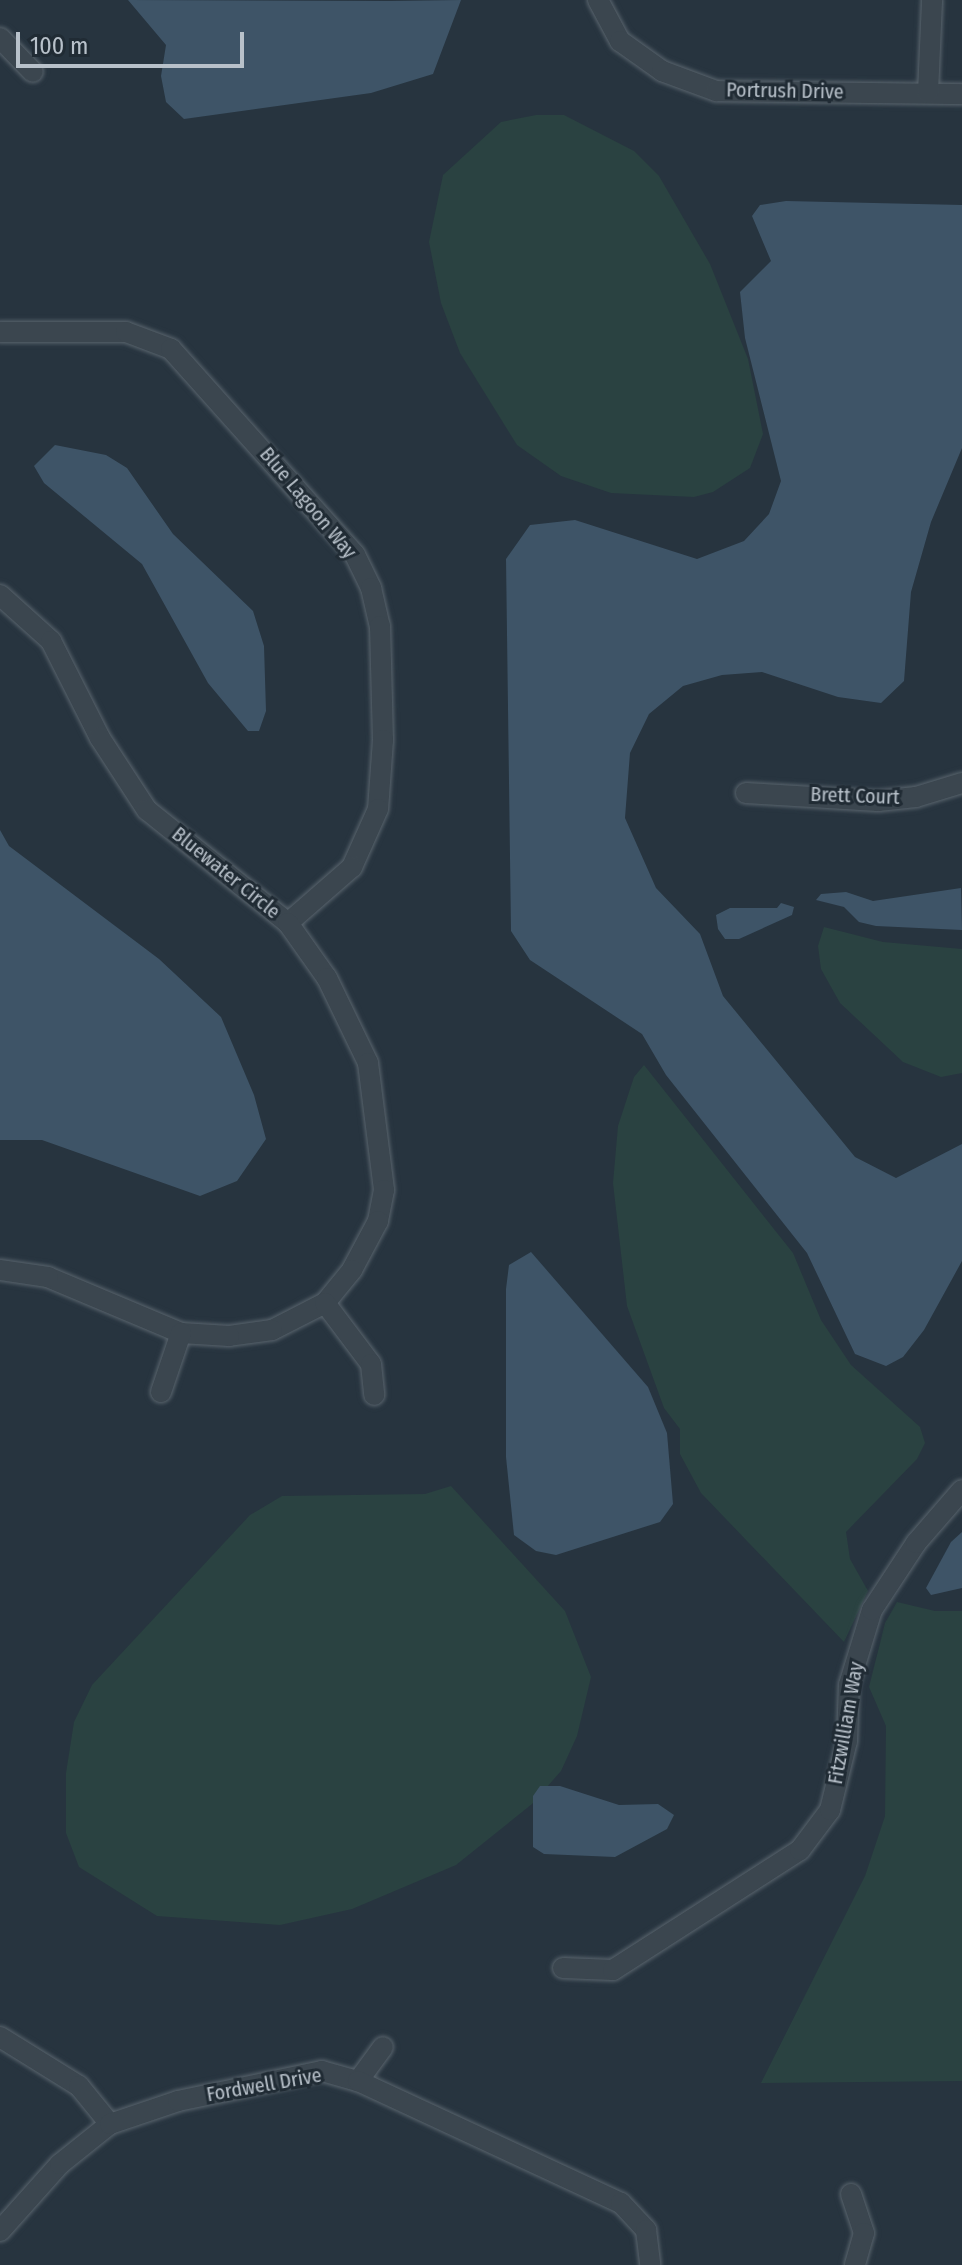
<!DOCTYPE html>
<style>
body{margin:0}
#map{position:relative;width:962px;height:2265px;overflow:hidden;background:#27343f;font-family:"Fira Sans Condensed",sans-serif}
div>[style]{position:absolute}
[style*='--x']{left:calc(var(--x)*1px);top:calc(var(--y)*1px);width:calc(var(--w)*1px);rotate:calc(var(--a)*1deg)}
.green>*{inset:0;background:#2a4241}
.water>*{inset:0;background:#3e5467}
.roads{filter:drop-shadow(0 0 2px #59646d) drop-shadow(0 0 2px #59646d)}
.minor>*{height:20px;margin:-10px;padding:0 10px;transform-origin:10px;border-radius:10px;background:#3b464f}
span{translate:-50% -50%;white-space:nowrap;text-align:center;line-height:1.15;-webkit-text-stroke:6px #202b34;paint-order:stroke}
.street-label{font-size:20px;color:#b8c1ca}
.scale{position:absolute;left:16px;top:32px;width:228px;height:36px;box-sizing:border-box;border:4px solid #b8c1ca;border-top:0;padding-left:10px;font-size:24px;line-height:28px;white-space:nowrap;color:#b8c1ca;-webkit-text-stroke:6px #202b34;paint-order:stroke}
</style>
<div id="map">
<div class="green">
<i style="clip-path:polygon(536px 115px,564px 115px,634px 151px,659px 176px,710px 264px,748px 359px,763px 434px,750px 468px,713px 492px,694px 497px,611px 493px,561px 476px,517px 445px,460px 353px,441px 303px,429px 242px,443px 175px,501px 122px)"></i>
<i style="clip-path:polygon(824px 927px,883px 942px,962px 949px,962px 1073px,941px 1077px,903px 1062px,840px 1003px,821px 969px,818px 946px)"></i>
<i style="clip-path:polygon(644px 1065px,793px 1253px,821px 1320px,851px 1365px,920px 1427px,925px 1443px,917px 1459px,846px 1532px,850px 1559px,868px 1591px,844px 1642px,701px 1493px,680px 1454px,680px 1429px,664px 1408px,627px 1306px,613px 1183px,618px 1126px,634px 1077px)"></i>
<i style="clip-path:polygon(451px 1486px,565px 1611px,591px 1677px,577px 1736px,561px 1771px,532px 1804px,456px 1865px,352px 1909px,280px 1925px,157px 1916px,79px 1867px,66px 1833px,66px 1773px,74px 1722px,92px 1685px,250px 1515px,282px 1496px,425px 1494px)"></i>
<i style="clip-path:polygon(897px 1602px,935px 1611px,962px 1611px,962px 2081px,761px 2083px,865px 1876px,885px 1816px,886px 1726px,869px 1687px,885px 1623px)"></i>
</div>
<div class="water">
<i style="clip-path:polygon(128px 0,390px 1px,461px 0,433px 74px,371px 93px,184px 119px,166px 102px,161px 76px,166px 45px)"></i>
<i style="clip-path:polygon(786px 201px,962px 205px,962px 448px,931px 522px,911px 592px,904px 681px,881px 703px,838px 697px,762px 672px,722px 675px,683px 686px,649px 714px,630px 753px,625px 818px,656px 888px,700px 934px,723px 996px,855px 1157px,896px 1178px,962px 1144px,962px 1261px,924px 1330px,903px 1357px,886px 1366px,855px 1354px,807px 1253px,666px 1075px,642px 1034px,530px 960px,511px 931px,506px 559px,530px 525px,575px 520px,697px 559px,744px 541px,769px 514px,781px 481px,745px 338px,740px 292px,771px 261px,752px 216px,760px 205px)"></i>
<i style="clip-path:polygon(55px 445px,106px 455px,127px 468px,173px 534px,253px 611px,264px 646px,266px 711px,259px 731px,248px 731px,208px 683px,142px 564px,44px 483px,34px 466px)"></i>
<i style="clip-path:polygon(0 830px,9px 846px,159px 959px,221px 1017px,254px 1095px,266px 1139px,237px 1181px,200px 1196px,42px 1140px,0 1140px)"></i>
<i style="clip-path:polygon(961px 888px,962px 930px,876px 926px,859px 922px,844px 907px,816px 900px,821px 894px,846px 892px,873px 901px)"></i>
<i style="clip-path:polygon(781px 903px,794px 907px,792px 915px,739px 939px,725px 939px,718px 929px,716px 915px,730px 908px,777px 908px)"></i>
<i style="clip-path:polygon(531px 1252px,648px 1387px,667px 1433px,673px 1504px,660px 1522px,556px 1555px,536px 1551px,514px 1535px,506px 1457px,506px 1289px,509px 1265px)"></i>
<i style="clip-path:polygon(962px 1532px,962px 1588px,931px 1595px,926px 1588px,951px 1542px)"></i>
<i style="clip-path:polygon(540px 1786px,560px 1786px,619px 1805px,658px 1804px,674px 1815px,667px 1829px,615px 1857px,544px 1854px,533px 1847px,533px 1796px)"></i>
</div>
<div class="roads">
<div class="minor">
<i style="--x:598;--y:0;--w:47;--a:61.8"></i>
<i style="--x:620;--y:41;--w:52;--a:35.5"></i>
<i style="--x:662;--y:71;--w:58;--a:20.3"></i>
<i style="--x:716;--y:91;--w:246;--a:0.7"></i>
<i style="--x:0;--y:38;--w:47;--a:45.9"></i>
<i style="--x:928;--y:93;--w:93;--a:-87.5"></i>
<i style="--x:0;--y:332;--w:126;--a:0"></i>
<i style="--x:126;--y:332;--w:48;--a:20.7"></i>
<i style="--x:171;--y:349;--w:276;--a:48.2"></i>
<i style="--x:355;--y:555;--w:37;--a:64"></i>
<i style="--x:371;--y:588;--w:39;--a:77"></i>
<i style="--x:380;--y:626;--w:114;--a:88.5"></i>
<i style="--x:383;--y:740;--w:69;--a:94.1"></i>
<i style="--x:378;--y:809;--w:64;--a:114.1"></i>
<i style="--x:352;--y:867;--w:85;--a:138.8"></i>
<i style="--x:0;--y:595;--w:69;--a:42"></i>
<i style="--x:51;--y:641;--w:109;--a:63.2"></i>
<i style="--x:100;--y:738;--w:86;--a:56.9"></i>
<i style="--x:147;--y:810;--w:181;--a:38.7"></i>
<i style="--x:288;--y:923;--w:67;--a:54.7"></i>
<i style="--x:327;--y:978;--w:94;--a:64.2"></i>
<i style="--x:368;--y:1063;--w:128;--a:82.8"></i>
<i style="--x:384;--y:1190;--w:32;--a:101"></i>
<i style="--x:378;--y:1221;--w:55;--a:118"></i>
<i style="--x:352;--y:1270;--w:43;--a:129.3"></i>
<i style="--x:325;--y:1303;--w:59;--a:153"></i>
<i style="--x:272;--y:1330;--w:43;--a:172.1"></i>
<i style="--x:229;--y:1336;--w:48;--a:-176.4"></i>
<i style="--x:181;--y:1333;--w:144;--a:-157.2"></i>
<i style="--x:48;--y:1277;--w:49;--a:-171.7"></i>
<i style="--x:746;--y:793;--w:132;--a:3.5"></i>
<i style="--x:878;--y:801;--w:38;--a:-6"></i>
<i style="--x:916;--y:797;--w:48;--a:-16.9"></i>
<i style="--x:325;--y:1303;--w:76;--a:53"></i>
<i style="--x:371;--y:1364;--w:31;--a:84"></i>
<i style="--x:161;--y:1392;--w:62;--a:-71.3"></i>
<i style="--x:563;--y:1968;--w:50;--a:2.3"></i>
<i style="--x:613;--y:1970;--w:222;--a:-32.7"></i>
<i style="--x:800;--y:1850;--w:50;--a:-53.1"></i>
<i style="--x:830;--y:1810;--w:71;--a:-76.2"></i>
<i style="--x:847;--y:1741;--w:56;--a:-88"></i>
<i style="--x:849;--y:1685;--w:78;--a:-73"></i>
<i style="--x:872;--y:1610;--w:80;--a:-56.7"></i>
<i style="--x:916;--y:1543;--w:70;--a:-49"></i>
<i style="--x:0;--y:2037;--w:93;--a:31.8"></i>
<i style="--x:79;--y:2086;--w:49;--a:50.8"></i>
<i style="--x:358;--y:2081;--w:42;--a:-53.7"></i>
<i style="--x:851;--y:2194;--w:41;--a:71.6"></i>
<i style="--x:864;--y:2233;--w:33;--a:106"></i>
<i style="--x:0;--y:2231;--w:90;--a:-48.2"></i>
<i style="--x:60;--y:2164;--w:64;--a:-38.7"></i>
<i style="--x:110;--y:2124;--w:72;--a:-18.7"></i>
<i style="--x:178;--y:2101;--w:147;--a:-11.8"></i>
<i style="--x:322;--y:2071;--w:37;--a:16"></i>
<i style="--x:358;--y:2081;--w:290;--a:24.9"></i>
<i style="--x:621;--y:2203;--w:37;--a:47"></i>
<i style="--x:646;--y:2230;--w:35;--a:83"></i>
</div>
</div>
<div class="street-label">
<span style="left:785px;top:91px;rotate:1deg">Portrush Drive</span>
<span style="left:308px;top:503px;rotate:50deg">Blue Lagoon Way</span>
<span style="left:855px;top:796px;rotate:2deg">Brett Court</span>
<span style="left:226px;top:873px;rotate:39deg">Bluewater Circle</span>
<span style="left:846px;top:1723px;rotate:-80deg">Fitzwilliam Way</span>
<span style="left:264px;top:2085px;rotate:-10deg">Fordwell Drive</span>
</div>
<div class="scale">100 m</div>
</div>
